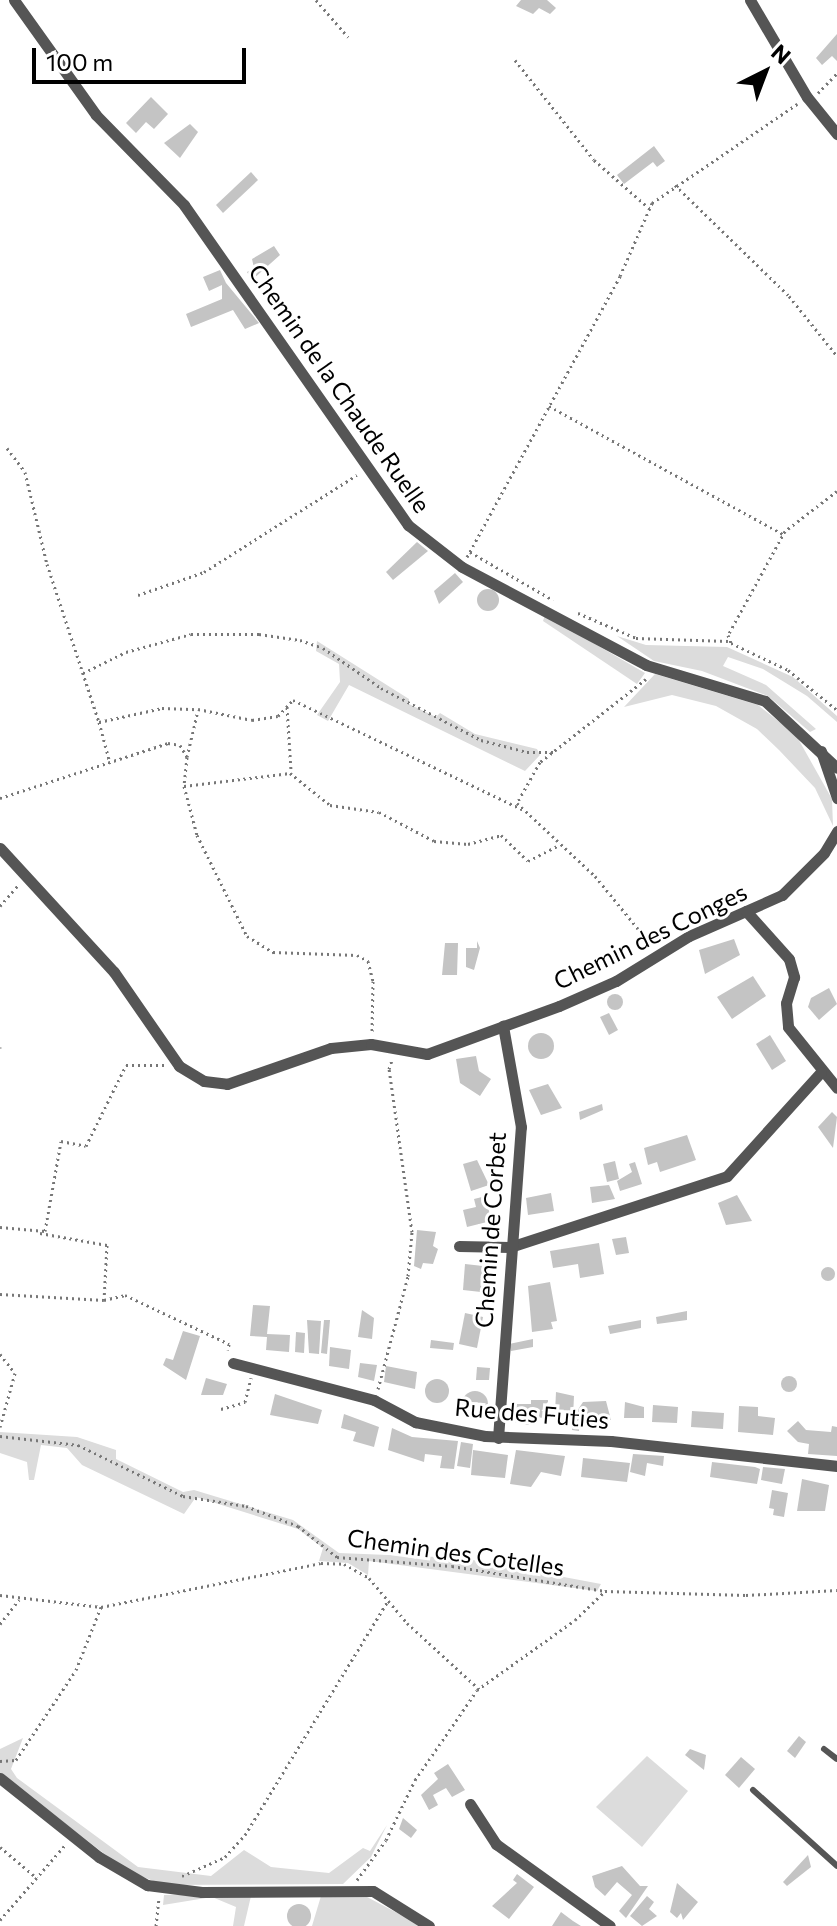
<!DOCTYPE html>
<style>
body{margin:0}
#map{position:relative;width:837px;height:1926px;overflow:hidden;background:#fff;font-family:Commissioner,sans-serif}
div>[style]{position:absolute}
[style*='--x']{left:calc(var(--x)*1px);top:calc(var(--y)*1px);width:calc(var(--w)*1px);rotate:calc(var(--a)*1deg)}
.green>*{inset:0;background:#dcdcdc}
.building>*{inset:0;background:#c4c4c4}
.round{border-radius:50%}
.path>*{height:3px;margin-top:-1.5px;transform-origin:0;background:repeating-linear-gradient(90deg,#777 0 2px,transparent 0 6px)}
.service>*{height:6px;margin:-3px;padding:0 3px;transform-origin:3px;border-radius:3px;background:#555}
.minor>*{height:11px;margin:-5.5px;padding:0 5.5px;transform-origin:5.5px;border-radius:5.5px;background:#555}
span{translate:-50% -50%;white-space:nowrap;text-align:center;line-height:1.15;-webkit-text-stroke:6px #fff;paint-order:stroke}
.street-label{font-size:24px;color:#000}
.north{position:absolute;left:725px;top:32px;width:80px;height:80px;-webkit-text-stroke:6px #fff;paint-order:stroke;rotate:42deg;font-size:22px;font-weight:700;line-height:32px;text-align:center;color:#000}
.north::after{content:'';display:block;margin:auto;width:28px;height:36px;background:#000;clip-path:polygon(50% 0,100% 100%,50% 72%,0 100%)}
.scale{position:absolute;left:32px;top:48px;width:214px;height:36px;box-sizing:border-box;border:4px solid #000;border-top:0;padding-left:10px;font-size:24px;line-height:28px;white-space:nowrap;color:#000;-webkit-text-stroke:6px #fff;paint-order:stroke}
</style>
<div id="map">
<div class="green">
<i style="clip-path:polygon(545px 615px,645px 673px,637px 684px,543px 621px)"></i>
<i style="clip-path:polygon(617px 636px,646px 645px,727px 647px,793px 677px,837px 716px,837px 722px,807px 696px,763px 669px,728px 657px,723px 666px,766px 685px,816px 729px,810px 732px,768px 696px,702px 671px,654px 661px)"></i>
<i style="clip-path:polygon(317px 641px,409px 699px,409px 704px,436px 717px,440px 713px,475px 734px,537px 749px,540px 755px,525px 771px,349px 685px,328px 721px,317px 715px,340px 682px,339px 664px,316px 651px)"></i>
<i style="clip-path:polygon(655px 674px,758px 705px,796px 735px,832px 799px,833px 826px,815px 788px,779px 750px,757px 729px,716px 706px,672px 695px,624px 707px)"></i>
<i style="clip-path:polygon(0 1432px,77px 1437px,116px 1450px,116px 1459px,183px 1492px,194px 1490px,293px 1520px,339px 1553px,462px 1558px,601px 1584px,597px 1591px,369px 1561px,368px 1575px,348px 1563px,319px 1561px,323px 1548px,298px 1529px,196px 1497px,184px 1514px,82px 1465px,67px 1448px,41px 1445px,34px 1480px,29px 1480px,27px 1462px,0 1453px)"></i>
<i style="clip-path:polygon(23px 1738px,11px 1769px,17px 1778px,138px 1867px,211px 1876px,244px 1850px,271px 1867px,329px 1873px,363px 1848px,370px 1851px,387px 1825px,371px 1857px,343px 1884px,163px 1885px,124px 1869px,0 1773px,0 1749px)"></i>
<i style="clip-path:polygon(647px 1756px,688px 1791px,642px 1847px,596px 1807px)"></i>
<i style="clip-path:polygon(164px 1895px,209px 1894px,251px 1896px,244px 1926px,233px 1926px,236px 1907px,212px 1897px,163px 1905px)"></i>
<i style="clip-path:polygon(321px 1896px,367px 1897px,422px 1926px,312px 1926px)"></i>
</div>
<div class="building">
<i style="clip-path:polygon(521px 0,547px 0,556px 8px,550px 14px,539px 8px,533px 14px,516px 6px)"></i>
<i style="clip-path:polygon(837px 34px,837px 61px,832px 56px,822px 65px,816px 58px)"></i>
<i style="clip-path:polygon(151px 97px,168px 114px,154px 129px,146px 122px,136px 133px,126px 123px)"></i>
<i style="clip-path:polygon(190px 124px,198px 132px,180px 158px,164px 143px)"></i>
<i style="clip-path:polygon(654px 146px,665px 161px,657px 167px,653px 162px,624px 184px,617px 175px)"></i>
<i style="clip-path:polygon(251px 172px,258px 180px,223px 213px,216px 205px)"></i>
<i style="clip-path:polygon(274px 246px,280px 255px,252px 280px,247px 272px,254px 268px,252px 259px)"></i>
<i style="clip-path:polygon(220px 270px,226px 283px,259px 323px,245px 329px,233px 310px,191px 327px,186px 314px,222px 299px,222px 285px,209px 291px,203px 277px)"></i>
<i style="clip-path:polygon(417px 542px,428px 551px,393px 580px,386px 572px)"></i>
<i style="clip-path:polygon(455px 573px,463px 582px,439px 604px,434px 591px)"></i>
<i class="round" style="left:477px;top:589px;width:22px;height:22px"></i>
<i style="clip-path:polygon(734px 939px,740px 955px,705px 974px,699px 950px)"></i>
<i style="clip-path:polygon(477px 941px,480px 948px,474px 970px,466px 967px,466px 948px,477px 948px)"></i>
<i style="clip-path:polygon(445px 943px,458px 943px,457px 975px,442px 975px)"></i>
<i style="clip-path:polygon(753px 976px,766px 996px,732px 1019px,717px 997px)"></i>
<i style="clip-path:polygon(829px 988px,837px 1004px,819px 1020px,808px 1007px,811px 998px)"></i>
<i class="round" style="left:607px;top:994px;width:16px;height:16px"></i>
<i style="clip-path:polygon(609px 1013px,618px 1030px,609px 1035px,600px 1017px)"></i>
<i class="round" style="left:528px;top:1033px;width:26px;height:26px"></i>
<i style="clip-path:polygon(770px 1035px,786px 1061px,772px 1070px,756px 1044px)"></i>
<i style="clip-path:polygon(476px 1056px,479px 1071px,491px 1079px,480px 1096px,460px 1083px,456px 1059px)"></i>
<i style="clip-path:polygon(548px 1084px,562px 1108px,541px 1115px,529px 1090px)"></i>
<i style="clip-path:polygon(602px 1104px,603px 1110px,580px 1120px,579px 1112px)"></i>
<i style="clip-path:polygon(832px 1112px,837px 1117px,833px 1148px,818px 1127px)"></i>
<i style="clip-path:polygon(687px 1135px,696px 1160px,660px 1172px,657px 1162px,648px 1165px,644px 1148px)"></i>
<i style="clip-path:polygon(477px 1160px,489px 1185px,471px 1191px,463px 1164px)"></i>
<i style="clip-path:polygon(615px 1161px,619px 1179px,607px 1182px,603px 1164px)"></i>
<i style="clip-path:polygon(635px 1162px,642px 1184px,620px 1191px,617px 1181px,632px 1172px,629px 1164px)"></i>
<i style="clip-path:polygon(609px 1185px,615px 1199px,592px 1203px,590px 1187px)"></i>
<i style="clip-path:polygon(551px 1193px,554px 1211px,528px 1215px,526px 1198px)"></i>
<i style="clip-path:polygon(737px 1195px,752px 1221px,726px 1225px,718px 1203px)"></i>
<i style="clip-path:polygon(486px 1196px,491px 1221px,467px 1227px,463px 1210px,476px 1207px,474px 1199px)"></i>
<i style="clip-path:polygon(417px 1230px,436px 1232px,433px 1246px,438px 1249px,433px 1264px,423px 1263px,421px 1269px,414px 1266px)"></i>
<i style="clip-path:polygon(626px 1237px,629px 1253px,616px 1255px,612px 1239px)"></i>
<i style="clip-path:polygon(599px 1243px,604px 1274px,580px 1278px,578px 1264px,553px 1268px,550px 1251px)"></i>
<i style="clip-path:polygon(465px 1264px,483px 1266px,481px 1292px,463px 1290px)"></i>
<i class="round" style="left:821px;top:1267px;width:14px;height:14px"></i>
<i style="clip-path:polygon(550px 1282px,557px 1321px,551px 1322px,553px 1329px,532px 1332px,528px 1286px)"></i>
<i style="clip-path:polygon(253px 1305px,270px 1306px,267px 1334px,290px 1335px,289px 1352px,266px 1350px,267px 1337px,250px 1336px)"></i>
<i style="clip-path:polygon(362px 1310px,374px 1318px,372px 1339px,358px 1337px)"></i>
<i style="clip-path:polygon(687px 1311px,687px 1320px,657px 1324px,656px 1317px)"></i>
<i style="clip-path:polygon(465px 1313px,483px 1317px,477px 1348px,459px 1344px)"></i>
<i style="clip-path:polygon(307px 1320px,321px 1321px,319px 1354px,309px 1353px)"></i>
<i style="clip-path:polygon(324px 1320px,330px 1320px,327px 1354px,321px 1353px)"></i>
<i style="clip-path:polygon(641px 1320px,641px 1328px,610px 1334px,608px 1326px)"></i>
<i style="clip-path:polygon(183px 1331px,200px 1336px,186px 1380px,163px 1365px,166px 1358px,173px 1360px)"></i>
<i style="clip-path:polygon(296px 1332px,305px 1333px,304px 1353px,295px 1352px)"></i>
<i style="clip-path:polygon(533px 1339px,533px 1347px,511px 1351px,509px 1344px)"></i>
<i style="clip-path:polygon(431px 1340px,454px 1343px,453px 1350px,430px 1348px)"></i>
<i style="clip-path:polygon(330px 1347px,351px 1350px,349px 1369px,329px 1366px)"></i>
<i style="clip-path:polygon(360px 1363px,377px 1365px,374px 1381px,358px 1377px)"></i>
<i style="clip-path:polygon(386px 1366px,417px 1372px,415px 1389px,384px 1382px)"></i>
<i style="clip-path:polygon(477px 1367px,490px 1368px,489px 1380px,476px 1380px)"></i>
<i class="round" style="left:781px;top:1376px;width:16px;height:16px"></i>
<i style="clip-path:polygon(206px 1378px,227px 1384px,223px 1395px,201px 1395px)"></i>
<i class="round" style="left:425px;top:1379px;width:24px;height:24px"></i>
<i class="round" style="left:462px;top:1391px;width:26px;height:26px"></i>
<i style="clip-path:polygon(556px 1392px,574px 1396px,573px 1417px,555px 1413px)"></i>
<i style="clip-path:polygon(275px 1394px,322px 1410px,318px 1424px,270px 1415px)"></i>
<i style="clip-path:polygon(531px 1400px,548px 1400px,548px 1418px,529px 1417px,529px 1425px,509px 1421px,509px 1404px,531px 1404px)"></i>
<i style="clip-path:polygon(606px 1401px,611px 1420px,580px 1418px,579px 1431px,572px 1430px,573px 1417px,583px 1402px)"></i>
<i style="clip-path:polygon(625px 1402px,644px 1407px,644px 1418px,624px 1418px)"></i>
<i style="clip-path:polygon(653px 1405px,678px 1407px,677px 1423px,652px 1422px)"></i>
<i style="clip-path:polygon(739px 1406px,758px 1407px,758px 1416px,775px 1418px,773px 1435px,738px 1432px)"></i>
<i style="clip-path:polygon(692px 1411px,724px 1413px,723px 1429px,691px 1427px)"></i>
<i style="clip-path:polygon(344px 1414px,379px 1427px,374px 1447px,353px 1441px,356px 1432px,341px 1428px)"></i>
<i style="clip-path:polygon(798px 1421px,806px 1430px,831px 1432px,832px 1426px,837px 1427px,837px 1456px,808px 1454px,809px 1444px,798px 1442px,787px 1431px)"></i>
<i style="clip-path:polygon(392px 1428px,412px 1437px,458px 1441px,454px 1469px,440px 1468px,442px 1456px,425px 1454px,424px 1462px,388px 1450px)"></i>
<i style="clip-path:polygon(461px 1442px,473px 1444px,470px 1468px,457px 1466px)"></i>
<i style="clip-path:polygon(473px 1450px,508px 1455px,505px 1478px,471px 1475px)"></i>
<i style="clip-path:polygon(516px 1450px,565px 1456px,561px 1476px,541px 1472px,531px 1487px,510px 1484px)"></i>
<i style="clip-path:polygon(633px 1454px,664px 1456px,663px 1466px,647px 1463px,645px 1476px,630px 1472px)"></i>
<i style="clip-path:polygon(583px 1458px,630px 1463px,627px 1482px,581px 1477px)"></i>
<i style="clip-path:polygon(712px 1462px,755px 1467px,760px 1469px,757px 1484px,710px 1477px)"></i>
<i style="clip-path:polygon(763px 1467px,785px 1469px,782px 1484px,761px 1480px)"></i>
<i style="clip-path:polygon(802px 1479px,829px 1485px,825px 1511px,797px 1511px)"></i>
<i style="clip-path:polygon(772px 1490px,788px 1493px,784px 1517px,773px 1515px,774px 1509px,769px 1508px)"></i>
<i style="clip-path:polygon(799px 1736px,806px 1742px,795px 1758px,787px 1751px)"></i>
<i style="clip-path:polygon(690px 1749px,706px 1755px,704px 1770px,685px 1755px)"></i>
<i style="clip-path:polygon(741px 1757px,755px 1769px,739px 1788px,725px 1775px)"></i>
<i style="clip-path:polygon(448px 1764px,465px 1790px,452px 1797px,446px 1788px,433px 1795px,438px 1805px,429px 1810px,421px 1795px,438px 1779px,434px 1773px)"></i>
<i style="clip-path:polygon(403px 1818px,417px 1830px,411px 1838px,399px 1829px)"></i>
<i style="clip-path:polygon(808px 1855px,811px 1867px,787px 1886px,783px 1882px)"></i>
<i style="clip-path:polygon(622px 1866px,640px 1886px,648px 1886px,626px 1918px,619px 1911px,632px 1895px,617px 1882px,605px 1896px,595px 1887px,592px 1876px)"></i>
<i style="clip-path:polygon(517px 1874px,534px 1887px,509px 1919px,492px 1906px,517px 1883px,513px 1880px)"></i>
<i style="clip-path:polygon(677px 1883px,698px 1902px,683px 1920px,681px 1913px,677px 1918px,670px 1912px)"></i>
<i style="clip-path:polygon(647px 1896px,654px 1902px,649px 1909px,657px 1916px,642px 1926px,630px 1916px)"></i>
<i class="round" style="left:287px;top:1904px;width:24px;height:24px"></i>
<i style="clip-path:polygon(561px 1912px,573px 1921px,581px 1926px,552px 1926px)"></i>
</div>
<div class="path">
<i style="--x:316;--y:0;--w:49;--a:49.1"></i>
<i style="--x:515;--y:60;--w:127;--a:51.7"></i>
<i style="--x:594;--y:160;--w:74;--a:41.2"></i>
<i style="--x:818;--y:93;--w:28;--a:-46"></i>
<i style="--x:675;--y:185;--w:159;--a:44.2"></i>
<i style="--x:789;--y:296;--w:77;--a:51.3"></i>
<i style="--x:549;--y:406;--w:267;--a:28.7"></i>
<i style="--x:7;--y:448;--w:30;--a:53"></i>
<i style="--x:25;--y:472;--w:95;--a:76.6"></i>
<i style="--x:47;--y:564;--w:166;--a:71.8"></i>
<i style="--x:99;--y:722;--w:65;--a:-12.5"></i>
<i style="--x:162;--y:708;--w:36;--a:2"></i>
<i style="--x:198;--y:709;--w:55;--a:11.5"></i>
<i style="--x:252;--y:720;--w:26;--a:-9"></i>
<i style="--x:278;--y:716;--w:22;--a:-47"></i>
<i style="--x:293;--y:700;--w:254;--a:25.5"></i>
<i style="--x:837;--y:491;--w:66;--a:142.4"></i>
<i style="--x:785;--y:531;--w:119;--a:118.7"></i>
<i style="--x:728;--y:635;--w:9;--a:69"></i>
<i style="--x:731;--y:643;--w:63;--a:25.3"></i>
<i style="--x:788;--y:670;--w:63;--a:39.2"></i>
<i style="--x:470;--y:552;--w:96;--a:30"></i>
<i style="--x:467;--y:557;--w:320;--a:-61.4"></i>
<i style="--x:620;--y:276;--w:80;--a:-66.3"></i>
<i style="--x:652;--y:203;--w:176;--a:-34.3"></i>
<i style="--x:138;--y:595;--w:70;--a:-19.2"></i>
<i style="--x:204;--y:572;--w:181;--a:-32.4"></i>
<i style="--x:578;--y:613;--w:63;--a:23.3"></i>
<i style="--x:636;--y:638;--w:92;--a:1.9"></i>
<i style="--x:83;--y:673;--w:48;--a:-26"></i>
<i style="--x:126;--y:652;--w:67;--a:-15.5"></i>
<i style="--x:191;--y:634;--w:68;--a:0"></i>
<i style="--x:259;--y:634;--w:41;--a:8.3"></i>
<i style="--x:300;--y:640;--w:24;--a:19"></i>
<i style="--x:323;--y:648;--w:70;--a:34.6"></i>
<i style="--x:381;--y:688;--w:113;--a:27.5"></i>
<i style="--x:481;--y:740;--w:48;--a:14.6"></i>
<i style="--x:527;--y:752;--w:26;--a:0"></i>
<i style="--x:646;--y:679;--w:135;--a:141.9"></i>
<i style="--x:540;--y:762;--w:47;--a:119.3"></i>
<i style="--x:517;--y:803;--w:107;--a:43.1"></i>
<i style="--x:595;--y:876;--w:90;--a:50.8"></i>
<i style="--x:287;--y:707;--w:64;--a:86.4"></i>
<i style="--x:99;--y:722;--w:42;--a:75"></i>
<i style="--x:187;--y:757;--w:48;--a:-76.8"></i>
<i style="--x:184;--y:786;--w:107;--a:-7"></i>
<i style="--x:290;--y:773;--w:51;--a:38.7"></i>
<i style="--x:330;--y:805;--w:49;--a:8.1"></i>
<i style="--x:379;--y:812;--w:62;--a:27.8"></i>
<i style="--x:434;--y:841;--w:34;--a:5"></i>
<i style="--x:468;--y:844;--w:34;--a:-15"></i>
<i style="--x:501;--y:835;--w:37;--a:44"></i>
<i style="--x:528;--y:861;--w:36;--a:-27"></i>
<i style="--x:0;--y:798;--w:177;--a:-18.1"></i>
<i style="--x:168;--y:743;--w:12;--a:9"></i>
<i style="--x:180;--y:745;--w:14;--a:60"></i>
<i style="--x:187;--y:757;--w:29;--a:96"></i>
<i style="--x:184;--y:786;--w:51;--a:75.1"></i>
<i style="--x:197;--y:835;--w:113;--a:63.7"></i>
<i style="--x:247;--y:936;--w:31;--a:32"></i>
<i style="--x:273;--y:952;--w:84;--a:2"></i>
<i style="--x:357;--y:955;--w:13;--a:29"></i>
<i style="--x:368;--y:961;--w:21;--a:76"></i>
<i style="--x:373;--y:981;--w:51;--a:91.1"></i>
<i style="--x:0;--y:906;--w:29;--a:-49"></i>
<i style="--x:0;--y:1048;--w:1;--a:-90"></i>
<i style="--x:0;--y:1227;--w:45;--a:5.1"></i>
<i style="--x:45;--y:1231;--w:91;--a:-79.9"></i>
<i style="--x:61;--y:1141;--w:25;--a:11"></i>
<i style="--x:86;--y:1146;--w:90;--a:-63.7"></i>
<i style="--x:126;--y:1065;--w:38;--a:0"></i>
<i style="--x:40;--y:1233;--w:68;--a:10.2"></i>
<i style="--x:107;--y:1245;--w:55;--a:93.1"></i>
<i style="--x:0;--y:1294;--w:104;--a:3.3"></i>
<i style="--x:104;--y:1300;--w:22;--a:-13"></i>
<i style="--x:125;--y:1295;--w:115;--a:25.2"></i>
<i style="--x:229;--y:1344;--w:6;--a:99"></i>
<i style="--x:0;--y:1354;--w:24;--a:52"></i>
<i style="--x:15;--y:1373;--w:56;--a:105.5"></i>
<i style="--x:378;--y:1389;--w:117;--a:-75.1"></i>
<i style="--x:408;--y:1276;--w:44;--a:-84.8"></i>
<i style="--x:412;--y:1232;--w:165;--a:-98"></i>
<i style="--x:389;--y:1069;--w:9;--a:-72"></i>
<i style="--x:221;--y:1409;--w:25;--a:-16"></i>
<i style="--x:245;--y:1402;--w:25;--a:-76"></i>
<i style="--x:0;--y:1436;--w:79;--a:6.6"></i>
<i style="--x:78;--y:1445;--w:117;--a:25.9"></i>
<i style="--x:183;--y:1496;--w:64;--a:9"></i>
<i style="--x:246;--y:1506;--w:56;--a:21"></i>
<i style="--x:298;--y:1526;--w:50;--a:38.5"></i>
<i style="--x:337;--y:1557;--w:115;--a:4.5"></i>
<i style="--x:452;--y:1566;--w:155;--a:9.3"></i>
<i style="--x:605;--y:1591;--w:141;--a:1.6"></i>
<i style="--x:746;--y:1595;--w:91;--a:-3.1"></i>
<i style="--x:0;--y:1595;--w:102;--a:6.8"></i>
<i style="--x:101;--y:1607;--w:224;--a:-11.3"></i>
<i style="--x:321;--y:1563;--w:23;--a:2"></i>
<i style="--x:344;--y:1564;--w:29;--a:29"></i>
<i style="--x:369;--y:1578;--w:59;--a:49.8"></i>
<i style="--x:407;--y:1623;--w:98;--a:42.5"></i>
<i style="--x:0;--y:1624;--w:31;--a:-52"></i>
<i style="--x:0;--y:1761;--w:16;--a:-4"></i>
<i style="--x:16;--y:1760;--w:108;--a:-56.3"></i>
<i style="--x:76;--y:1670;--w:68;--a:-68.4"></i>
<i style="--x:0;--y:1847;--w:48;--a:40"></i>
<i style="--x:182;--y:1876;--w:47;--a:-23.8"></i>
<i style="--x:225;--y:1857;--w:30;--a:-48"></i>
<i style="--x:245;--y:1835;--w:274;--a:-58.6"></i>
<i style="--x:357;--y:1880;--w:49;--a:-54.1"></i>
<i style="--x:386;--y:1840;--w:67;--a:-64.2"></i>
<i style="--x:415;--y:1780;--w:109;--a:-55.4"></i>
<i style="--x:477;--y:1690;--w:120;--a:-35.5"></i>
<i style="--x:575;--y:1620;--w:42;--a:-44"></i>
<i style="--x:0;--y:1920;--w:99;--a:-49.1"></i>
<i style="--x:156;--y:1926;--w:28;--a:-84"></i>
</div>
<div class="service">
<i style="--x:824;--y:1749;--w:16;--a:38"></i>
<i style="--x:753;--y:1790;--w:113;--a:42.1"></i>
</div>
<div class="minor">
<i style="--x:14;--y:0;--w:141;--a:54.5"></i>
<i style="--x:96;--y:115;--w:126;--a:45.6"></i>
<i style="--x:184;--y:205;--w:391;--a:55"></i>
<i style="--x:408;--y:525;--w:68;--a:37.9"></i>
<i style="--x:462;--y:567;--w:208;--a:28"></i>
<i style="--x:646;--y:665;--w:124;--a:16.8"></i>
<i style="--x:765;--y:701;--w:98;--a:42.9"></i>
<i style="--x:750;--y:0;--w:113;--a:59.6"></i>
<i style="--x:807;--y:97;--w:48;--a:51"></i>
<i style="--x:821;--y:751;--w:50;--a:71.2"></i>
<i style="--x:0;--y:848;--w:168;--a:47.4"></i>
<i style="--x:114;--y:972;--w:114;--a:55.3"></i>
<i style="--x:179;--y:1066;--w:29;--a:31"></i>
<i style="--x:204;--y:1081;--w:23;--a:7"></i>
<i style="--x:227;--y:1084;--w:110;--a:-19.1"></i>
<i style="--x:331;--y:1048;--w:40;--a:-5.7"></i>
<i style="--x:371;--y:1044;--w:57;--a:10.1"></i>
<i style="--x:427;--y:1054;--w:140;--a:-20"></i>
<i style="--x:559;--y:1006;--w:62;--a:-23.7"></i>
<i style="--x:616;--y:981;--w:86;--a:-31.7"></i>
<i style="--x:689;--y:936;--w:102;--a:-23.8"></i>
<i style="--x:782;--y:895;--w:59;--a:-45"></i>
<i style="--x:824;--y:853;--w:26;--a:-59"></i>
<i style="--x:746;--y:911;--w:64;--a:48.1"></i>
<i style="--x:789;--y:959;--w:19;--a:74"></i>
<i style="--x:794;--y:977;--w:27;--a:107"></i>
<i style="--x:786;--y:1003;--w:24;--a:85"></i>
<i style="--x:788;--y:1027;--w:78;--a:51.2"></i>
<i style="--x:459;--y:1246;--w:51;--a:1.1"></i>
<i style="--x:510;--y:1247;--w:228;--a:-18.1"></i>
<i style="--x:727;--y:1176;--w:140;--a:-47.9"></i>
<i style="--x:233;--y:1363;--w:146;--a:14.7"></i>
<i style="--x:374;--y:1400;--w:47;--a:28.2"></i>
<i style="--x:415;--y:1422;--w:71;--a:11.3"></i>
<i style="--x:485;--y:1436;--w:126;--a:2.3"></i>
<i style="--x:611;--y:1441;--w:227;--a:6.3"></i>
<i style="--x:498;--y:1438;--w:312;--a:-85.8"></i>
<i style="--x:521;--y:1127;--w:103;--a:-100.1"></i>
<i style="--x:0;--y:1778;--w:127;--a:38.6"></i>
<i style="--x:99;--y:1857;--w:56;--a:30.3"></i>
<i style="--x:147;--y:1885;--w:55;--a:7.3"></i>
<i style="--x:202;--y:1892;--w:171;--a:-0.3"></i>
<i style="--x:373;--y:1891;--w:66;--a:32"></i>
<i style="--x:470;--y:1804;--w:48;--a:57"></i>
<i style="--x:496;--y:1844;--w:140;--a:35.7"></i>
</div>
<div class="street-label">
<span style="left:340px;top:388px;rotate:55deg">Chemin de la Chaude Ruelle</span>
<span style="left:650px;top:936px;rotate:-26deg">Chemin des Conges</span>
<span style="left:490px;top:1230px;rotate:-86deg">Chemin de Corbet</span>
<span style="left:532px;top:1413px;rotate:5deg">Rue des Futies</span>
<span style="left:456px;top:1552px;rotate:8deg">Chemin des Cotelles</span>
</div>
<div class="north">N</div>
<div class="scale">100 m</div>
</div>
